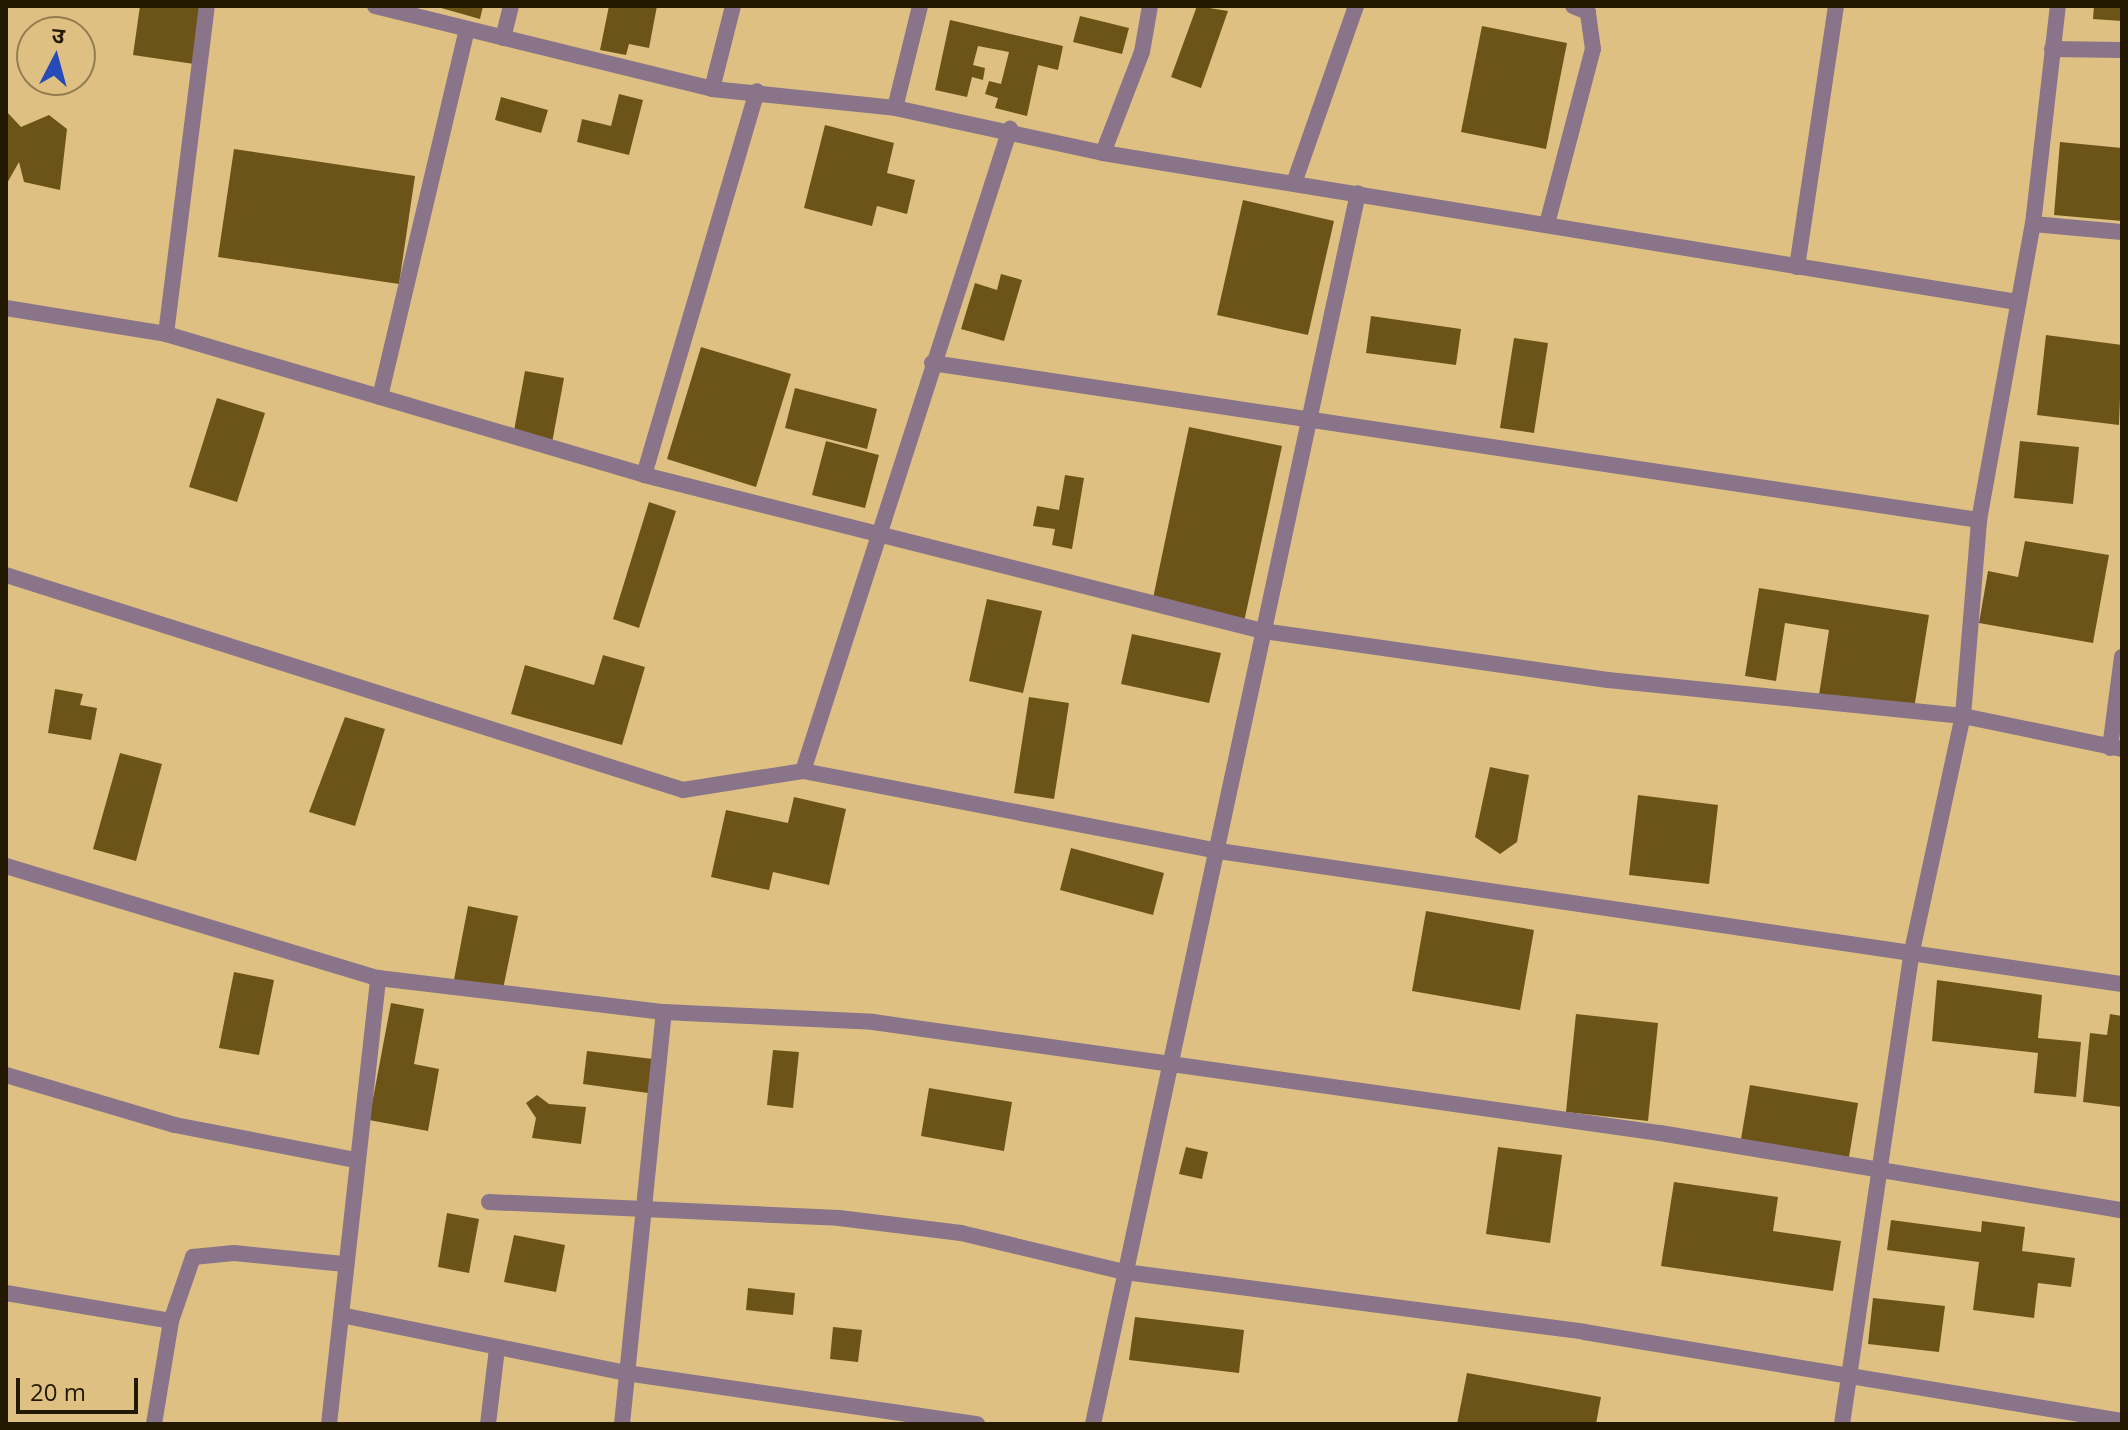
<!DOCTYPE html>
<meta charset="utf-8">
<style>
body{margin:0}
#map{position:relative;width:2128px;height:1430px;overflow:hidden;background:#dec182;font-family:"Open Sans","Noto Sans Devanagari",sans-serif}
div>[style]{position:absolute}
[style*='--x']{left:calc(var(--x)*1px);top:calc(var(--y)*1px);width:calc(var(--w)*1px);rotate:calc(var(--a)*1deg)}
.building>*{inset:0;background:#6c5418}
.street>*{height:16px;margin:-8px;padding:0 8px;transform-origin:8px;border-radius:8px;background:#897489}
span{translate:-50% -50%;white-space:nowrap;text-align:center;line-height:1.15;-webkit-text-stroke:8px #dec182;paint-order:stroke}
.frame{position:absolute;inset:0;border:8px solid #231800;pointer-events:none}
.north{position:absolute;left:16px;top:16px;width:80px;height:80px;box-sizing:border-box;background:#dec182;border:2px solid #937d4e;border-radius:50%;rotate:6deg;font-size:22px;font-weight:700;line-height:32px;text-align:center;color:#231800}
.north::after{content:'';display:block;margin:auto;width:28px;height:36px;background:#274ab9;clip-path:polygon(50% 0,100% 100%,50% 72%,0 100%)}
.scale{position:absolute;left:16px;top:1378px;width:122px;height:36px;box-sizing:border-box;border:4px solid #231800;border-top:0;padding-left:10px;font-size:24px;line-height:28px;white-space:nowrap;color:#231800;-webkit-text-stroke:6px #dec182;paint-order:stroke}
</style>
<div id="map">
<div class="building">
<i style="clip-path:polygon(140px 6px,203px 6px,194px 64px,133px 55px)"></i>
<i style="clip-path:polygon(434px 6px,483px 6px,480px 19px)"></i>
<i style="clip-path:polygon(609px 6px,657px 6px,649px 48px,629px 44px,626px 55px,600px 50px)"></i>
<i style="clip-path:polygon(1197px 6px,1228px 11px,1201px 88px,1171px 77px)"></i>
<i style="clip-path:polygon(2094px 6px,2122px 6px,2122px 21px,2093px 19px)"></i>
<i style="clip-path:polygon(1080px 16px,1129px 28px,1122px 54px,1073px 42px)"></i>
<i style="clip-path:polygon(950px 20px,1063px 46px,1058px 70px,1038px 65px,1027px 116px,995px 108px,998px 98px,985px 94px,989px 81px,1001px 84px,1009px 52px,978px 46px,973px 65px,985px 68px,983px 80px,972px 77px,967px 97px,935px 90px)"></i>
<i style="clip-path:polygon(1482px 26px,1567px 43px,1546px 149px,1461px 132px)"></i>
<i style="clip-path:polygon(619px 94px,643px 100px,629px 155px,577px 142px,582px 119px,611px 126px)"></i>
<i style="clip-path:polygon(501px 97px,548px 110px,541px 133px,495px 120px)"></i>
<i style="clip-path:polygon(6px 111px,21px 127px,49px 115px,67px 129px,60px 190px,24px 182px,19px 162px,6px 185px)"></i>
<i style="clip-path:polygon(825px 125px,894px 143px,887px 173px,915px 180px,907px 214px,877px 206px,872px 226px,804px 208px)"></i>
<i style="clip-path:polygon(2060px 142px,2122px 148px,2122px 221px,2054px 215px)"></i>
<i style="clip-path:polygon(234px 149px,415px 176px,399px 284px,218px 257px)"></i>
<i style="clip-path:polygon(1243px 200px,1334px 221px,1308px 335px,1217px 315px)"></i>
<i style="clip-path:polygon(1001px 274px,1022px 280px,1004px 341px,961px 329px,975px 283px,997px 290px)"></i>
<i style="clip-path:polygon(1371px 316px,1461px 329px,1456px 365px,1366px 353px)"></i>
<i style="clip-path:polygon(2046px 335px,2122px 345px,2119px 425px,2037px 415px)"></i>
<i style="clip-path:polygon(1514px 338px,1548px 343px,1534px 433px,1500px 428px)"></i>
<i style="clip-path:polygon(701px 347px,791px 374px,756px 487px,667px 459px)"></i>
<i style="clip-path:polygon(525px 371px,564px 378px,552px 443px,513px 436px)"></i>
<i style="clip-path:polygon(795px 388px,877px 409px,867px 449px,785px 428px)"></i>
<i style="clip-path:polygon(217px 398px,265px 413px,237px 502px,189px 487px)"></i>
<i style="clip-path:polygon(1189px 427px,1282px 446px,1244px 622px,1152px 603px)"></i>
<i style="clip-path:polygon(826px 441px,879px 455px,865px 508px,812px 495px)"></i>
<i style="clip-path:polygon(2020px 441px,2079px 447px,2073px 504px,2014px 498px)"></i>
<i style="clip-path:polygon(1065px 475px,1084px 478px,1072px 549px,1052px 545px,1055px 529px,1033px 526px,1037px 506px,1059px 510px)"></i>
<i style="clip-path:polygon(649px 502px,676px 511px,639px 628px,613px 619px)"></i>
<i style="clip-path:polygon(2025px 541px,2109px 555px,2093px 643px,1979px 623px,1988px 571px,2018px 577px)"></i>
<i style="clip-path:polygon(1759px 588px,1929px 615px,1914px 709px,1819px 695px,1829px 630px,1785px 623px,1776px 681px,1745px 676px)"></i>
<i style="clip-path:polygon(987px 599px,1042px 611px,1023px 693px,969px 681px)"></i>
<i style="clip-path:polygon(1132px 634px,1221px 653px,1209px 703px,1121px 684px)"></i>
<i style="clip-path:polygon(603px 655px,645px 667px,622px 745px,511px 714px,525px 665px,594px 685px)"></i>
<i style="clip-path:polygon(55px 689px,83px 694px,80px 705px,97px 708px,91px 740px,48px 733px)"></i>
<i style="clip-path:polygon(1029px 697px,1069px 703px,1054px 799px,1014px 793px)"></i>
<i style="clip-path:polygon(345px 717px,385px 729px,355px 826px,309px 812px)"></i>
<i style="clip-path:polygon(120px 753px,162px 764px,136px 861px,93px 849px)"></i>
<i style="clip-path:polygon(1490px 767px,1529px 775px,1517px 842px,1500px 854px,1475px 837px)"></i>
<i style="clip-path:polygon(1638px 795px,1718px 805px,1709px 884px,1629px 875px)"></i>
<i style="clip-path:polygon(794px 797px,846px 809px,829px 885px,773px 872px,769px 890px,711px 877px,726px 810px,788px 823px)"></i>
<i style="clip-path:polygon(1071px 848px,1164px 873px,1153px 915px,1060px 890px)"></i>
<i style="clip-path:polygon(468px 906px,518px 916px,503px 989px,454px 980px)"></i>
<i style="clip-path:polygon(1426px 911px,1534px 930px,1520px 1010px,1412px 991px)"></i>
<i style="clip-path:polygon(234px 972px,274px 980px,259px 1055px,219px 1048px)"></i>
<i style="clip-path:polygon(1937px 980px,2042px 995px,2038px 1038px,2081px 1042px,2076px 1097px,2034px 1093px,2038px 1053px,1932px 1041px)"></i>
<i style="clip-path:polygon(391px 1003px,424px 1009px,414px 1064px,439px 1069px,428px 1131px,369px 1120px)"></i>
<i style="clip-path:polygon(1576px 1014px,1658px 1023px,1648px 1121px,1566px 1112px)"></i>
<i style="clip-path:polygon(2110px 1014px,2122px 1016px,2122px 1107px,2083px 1102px,2090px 1033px,2107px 1035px)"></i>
<i style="clip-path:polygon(773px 1050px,799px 1052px,793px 1108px,767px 1105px)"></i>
<i style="clip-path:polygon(587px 1051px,653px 1059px,648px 1093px,583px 1084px)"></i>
<i style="clip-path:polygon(1750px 1085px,1858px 1103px,1849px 1157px,1741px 1139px)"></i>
<i style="clip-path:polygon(929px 1088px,1012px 1102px,1004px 1151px,921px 1136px)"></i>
<i style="clip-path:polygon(537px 1095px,549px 1104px,586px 1107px,581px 1144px,532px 1138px,536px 1118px,526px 1103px)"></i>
<i style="clip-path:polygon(1186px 1147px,1208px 1152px,1202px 1179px,1179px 1174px)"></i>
<i style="clip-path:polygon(1498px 1147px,1562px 1155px,1550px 1243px,1486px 1234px)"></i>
<i style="clip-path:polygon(1674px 1182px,1778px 1197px,1773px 1231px,1841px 1241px,1833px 1291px,1661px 1266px)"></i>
<i style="clip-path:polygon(447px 1213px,479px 1219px,469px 1273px,438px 1267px)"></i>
<i style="clip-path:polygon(1891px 1220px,1981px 1232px,1982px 1221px,2025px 1227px,2022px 1251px,2075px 1258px,2071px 1287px,2038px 1283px,2034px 1318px,1973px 1310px,1979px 1262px,1887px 1250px)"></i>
<i style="clip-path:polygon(514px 1235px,565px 1245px,556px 1292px,504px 1282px)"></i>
<i style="clip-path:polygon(748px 1288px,795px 1293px,793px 1315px,746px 1310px)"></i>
<i style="clip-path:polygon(1873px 1298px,1945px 1306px,1939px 1352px,1868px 1344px)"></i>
<i style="clip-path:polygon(1135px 1317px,1244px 1330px,1239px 1373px,1129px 1360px)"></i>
<i style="clip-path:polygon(833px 1327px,862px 1330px,858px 1362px,830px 1359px)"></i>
<i style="clip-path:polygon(1467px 1373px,1601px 1397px,1596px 1424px,1457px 1424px)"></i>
</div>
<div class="street">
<i style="--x:375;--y:6;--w:347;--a:13.8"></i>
<i style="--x:712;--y:89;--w:184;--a:5.9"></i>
<i style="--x:895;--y:108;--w:213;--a:12.2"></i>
<i style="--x:1103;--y:153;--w:926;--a:9.26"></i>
<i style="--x:503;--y:38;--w:33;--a:-76"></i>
<i style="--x:2052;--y:49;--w:70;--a:0.8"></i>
<i style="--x:712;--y:89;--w:86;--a:-75.8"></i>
<i style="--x:895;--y:108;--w:105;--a:-76.2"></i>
<i style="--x:1103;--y:153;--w:108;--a:-68.9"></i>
<i style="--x:1142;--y:52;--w:47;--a:-80.1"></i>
<i style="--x:1294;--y:183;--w:188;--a:-70.7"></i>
<i style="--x:1547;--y:224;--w:181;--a:-75.3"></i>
<i style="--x:1593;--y:49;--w:37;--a:-98"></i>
<i style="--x:1588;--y:12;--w:16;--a:-158"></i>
<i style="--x:2033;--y:224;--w:89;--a:5.1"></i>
<i style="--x:1797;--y:267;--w:264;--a:-81.5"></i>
<i style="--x:6;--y:308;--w:162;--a:9.2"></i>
<i style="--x:166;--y:334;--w:498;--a:16.4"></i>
<i style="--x:644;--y:475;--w:638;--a:14.15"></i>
<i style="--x:1263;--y:631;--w:348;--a:8.1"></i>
<i style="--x:1608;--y:680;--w:357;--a:5.8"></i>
<i style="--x:1963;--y:716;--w:162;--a:11.7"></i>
<i style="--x:166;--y:334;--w:331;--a:-82.9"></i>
<i style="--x:932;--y:363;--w:1059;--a:8.53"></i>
<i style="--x:380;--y:397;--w:378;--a:-76.7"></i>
<i style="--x:644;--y:475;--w:400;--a:-73.6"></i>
<i style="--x:6;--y:575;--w:710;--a:17.62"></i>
<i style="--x:683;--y:790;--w:121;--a:-9"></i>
<i style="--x:803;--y:771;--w:417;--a:10.9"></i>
<i style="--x:1212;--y:850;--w:920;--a:8.38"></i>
<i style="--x:2110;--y:748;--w:92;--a:-82.5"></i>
<i style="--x:803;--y:771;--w:675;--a:-72.13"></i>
<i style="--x:6;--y:866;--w:388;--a:16.8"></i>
<i style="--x:378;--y:978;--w:288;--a:6.8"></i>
<i style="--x:664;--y:1012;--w:209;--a:2.7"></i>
<i style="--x:873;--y:1022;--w:795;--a:8.03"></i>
<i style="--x:1660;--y:1133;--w:468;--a:9.5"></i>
<i style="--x:6;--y:1075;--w:176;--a:16.5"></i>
<i style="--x:175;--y:1125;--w:183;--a:11"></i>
<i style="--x:489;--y:1202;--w:350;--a:2.6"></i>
<i style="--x:839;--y:1218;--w:123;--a:7"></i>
<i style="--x:961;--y:1233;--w:169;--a:13.4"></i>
<i style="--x:1125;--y:1272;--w:463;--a:7.4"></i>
<i style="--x:1584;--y:1332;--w:545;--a:9.39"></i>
<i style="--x:6;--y:1293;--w:167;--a:9.6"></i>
<i style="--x:341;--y:1315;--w:291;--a:11.5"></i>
<i style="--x:626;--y:1373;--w:355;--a:8.3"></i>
<i style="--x:154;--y:1424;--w:104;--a:-80.6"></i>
<i style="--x:171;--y:1321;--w:68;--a:-71"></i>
<i style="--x:193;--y:1257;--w:41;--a:-5.6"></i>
<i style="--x:234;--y:1253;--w:112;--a:5.7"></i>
<i style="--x:329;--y:1424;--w:449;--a:-83.7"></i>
<i style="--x:488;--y:1424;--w:77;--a:-83.2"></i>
<i style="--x:622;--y:1424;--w:414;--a:-84.2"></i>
<i style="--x:1093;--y:1424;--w:1259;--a:-77.85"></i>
<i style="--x:1842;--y:1424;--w:478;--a:-81.6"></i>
<i style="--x:1912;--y:951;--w:240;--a:-77.8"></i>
<i style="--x:1963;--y:716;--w:197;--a:-85.3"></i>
<i style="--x:1979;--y:520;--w:301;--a:-79.7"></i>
<i style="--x:2033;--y:224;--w:219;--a:-83.5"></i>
</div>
<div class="frame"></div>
<div class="north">उ</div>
<div class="scale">20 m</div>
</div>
